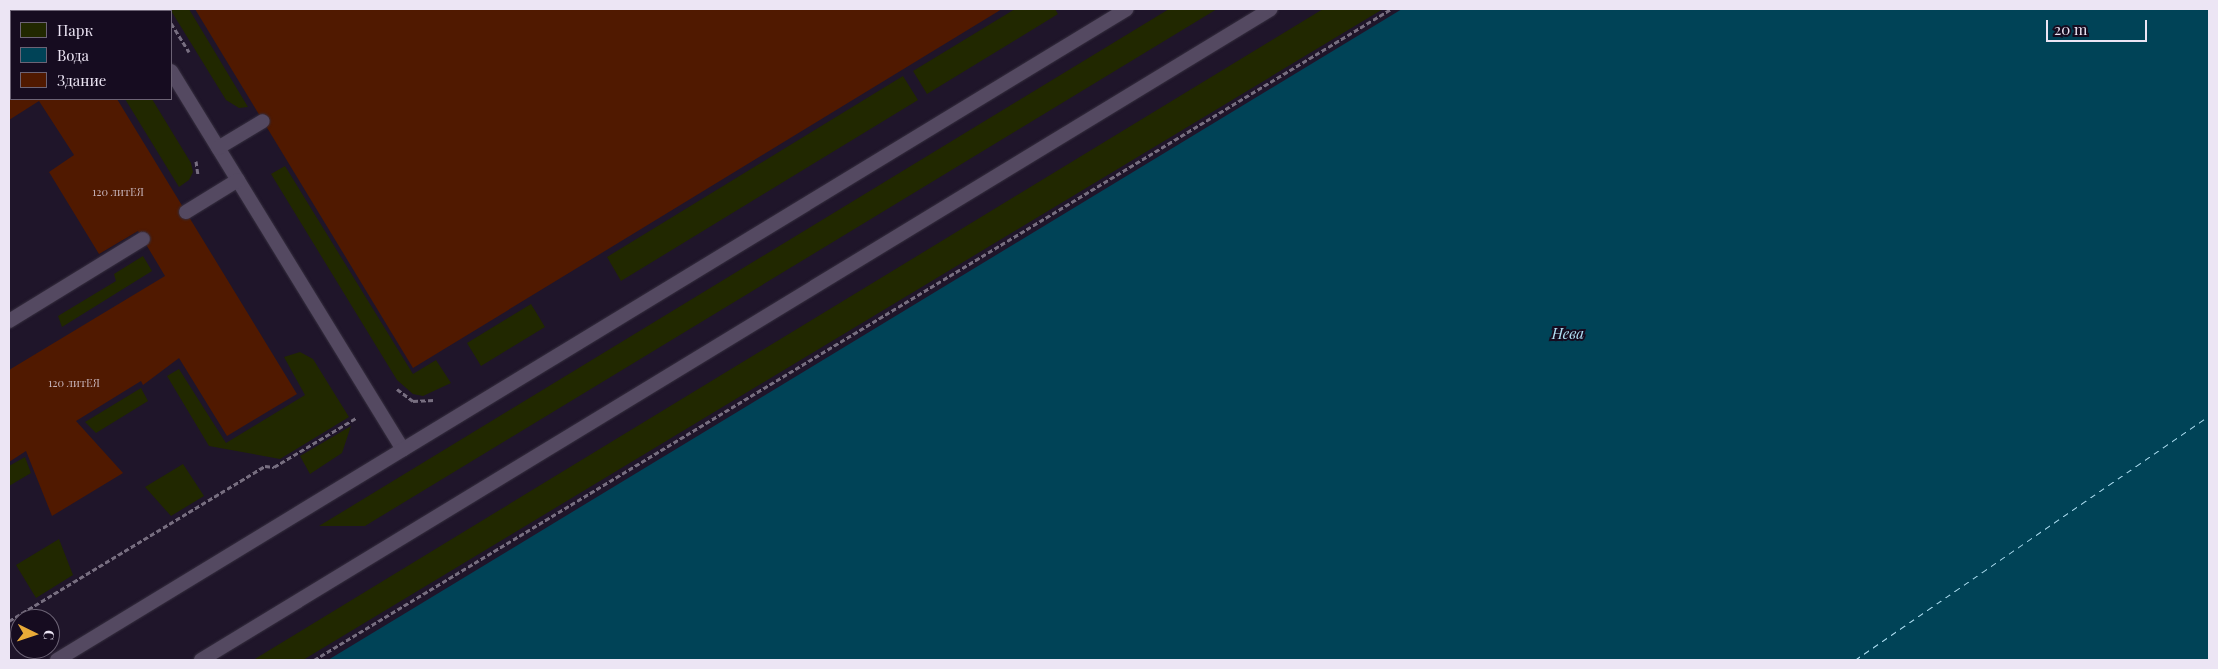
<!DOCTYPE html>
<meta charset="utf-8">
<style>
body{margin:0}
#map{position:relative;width:2218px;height:669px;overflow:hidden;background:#1f152a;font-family:"Playfair Display",serif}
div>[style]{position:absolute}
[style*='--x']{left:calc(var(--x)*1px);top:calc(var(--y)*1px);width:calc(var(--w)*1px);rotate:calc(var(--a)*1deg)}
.green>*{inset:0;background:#212800}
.water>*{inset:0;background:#004357}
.ferry>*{height:1px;margin-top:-0.5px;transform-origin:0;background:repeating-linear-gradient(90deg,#b0e0f4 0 6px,transparent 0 11px)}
.building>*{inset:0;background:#501900}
.path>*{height:3px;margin-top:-1.5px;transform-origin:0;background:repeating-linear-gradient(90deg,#776e80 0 5px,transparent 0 7.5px)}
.roads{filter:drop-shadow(0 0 1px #362f3f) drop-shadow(0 0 1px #362f3f)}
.service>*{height:14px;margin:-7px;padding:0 7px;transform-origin:7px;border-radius:7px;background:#544961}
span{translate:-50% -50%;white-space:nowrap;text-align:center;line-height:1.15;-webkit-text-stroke:4px #160c20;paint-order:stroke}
.number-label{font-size:11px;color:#c5b2b7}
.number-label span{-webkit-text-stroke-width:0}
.water-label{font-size:15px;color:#b0e0f4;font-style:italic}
.frame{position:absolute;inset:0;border:10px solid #ece5f4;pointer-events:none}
.legend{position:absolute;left:10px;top:10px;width:162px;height:90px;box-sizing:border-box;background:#160c20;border:1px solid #6c6375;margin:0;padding:6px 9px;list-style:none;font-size:15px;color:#ece5f4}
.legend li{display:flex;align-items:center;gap:10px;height:25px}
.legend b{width:25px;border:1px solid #6c6375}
.north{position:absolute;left:10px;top:609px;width:50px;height:50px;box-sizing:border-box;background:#160c20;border:1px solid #6c6375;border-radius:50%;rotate:94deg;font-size:14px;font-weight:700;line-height:20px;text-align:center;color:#ece5f4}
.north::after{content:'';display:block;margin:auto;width:18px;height:22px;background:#e9ab38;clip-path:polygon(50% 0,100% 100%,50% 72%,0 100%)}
.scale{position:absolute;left:2046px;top:20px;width:101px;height:22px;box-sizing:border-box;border:2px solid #ece5f4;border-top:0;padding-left:6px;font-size:15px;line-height:18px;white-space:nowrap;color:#ece5f4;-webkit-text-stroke:4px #160c20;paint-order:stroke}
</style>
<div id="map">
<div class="green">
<i style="clip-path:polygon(170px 9px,189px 9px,248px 107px,239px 108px,226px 100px)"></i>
<i style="clip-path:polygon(1015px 9px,1055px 9px,1058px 14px,927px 94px,913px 71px)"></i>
<i style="clip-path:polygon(1169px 9px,1217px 9px,365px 526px,319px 526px)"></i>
<i style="clip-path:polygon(1323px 9px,1383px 9px,303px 660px,253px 660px)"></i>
<i style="clip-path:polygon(903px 76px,918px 100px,621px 281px,607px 257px)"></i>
<i style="clip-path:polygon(125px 99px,152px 99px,191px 163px,193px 172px,189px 180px,179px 187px)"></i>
<i style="clip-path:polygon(285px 166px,413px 374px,436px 360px,451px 383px,423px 396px,413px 394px,397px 380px,271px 174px)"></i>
<i style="clip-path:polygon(143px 256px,152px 271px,62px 327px,58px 316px,116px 281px,114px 274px)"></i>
<i style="clip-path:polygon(531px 304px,545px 327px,481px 366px,467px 343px)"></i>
<i style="clip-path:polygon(300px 352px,313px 359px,349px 417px,280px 459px,209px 446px,167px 376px,179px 369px,226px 443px,305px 395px,284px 357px)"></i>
<i style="clip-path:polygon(141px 388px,148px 401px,96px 433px,85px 422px)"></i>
<i style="clip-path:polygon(351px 426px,342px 453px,310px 474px,300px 456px)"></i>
<i style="clip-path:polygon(25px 457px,31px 473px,9px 486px,9px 466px)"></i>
<i style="clip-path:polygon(183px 464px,204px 496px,171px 516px,145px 487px)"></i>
<i style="clip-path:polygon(59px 539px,73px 575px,36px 598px,16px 565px)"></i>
</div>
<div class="water">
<i style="clip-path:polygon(1402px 9px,2209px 9px,2209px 660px,328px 660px)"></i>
</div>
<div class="ferry">
<i style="--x:1855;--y:660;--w:430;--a:-34.6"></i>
</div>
<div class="building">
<i style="clip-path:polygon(9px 9px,63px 11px,11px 11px,11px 99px,117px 99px,297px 394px,227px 436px,179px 358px,143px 385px,141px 381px,76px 421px,123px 473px,52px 516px,26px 451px,9px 462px,9px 370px,165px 276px,138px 231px,99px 254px,49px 172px,74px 155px,39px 101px,9px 120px)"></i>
<i style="clip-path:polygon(195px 9px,1002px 9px,413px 368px)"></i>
</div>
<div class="path">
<i style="--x:104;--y:9;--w:2;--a:63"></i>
<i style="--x:163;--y:9;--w:2;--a:63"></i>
<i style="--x:171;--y:23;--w:34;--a:58"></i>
<i style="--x:196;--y:161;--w:14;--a:82"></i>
<i style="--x:397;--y:389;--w:20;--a:37"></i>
<i style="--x:413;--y:401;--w:21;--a:-3"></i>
<i style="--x:9;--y:621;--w:299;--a:-31.2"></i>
<i style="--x:265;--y:466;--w:9;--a:6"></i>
<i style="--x:274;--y:467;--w:96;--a:-30.9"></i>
<i style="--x:314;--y:660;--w:1258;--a:-31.15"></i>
</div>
<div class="roads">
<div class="service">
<i style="--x:133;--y:9;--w:3;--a:45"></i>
<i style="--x:171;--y:71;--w:444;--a:58.5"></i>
<i style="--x:218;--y:148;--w:52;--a:-31"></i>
<i style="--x:186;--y:212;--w:61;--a:-31.6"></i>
<i style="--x:9;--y:321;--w:157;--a:-31.5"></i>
<i style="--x:57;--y:660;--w:1252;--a:-31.32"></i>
<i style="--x:201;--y:660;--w:1252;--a:-31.32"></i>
</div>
</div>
<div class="number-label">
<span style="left:118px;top:192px">120 литЕЯ</span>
<span style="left:74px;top:383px">120 литЕЯ</span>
</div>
<div class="water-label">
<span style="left:1568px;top:334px">Нева</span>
</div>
<div class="frame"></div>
<ul class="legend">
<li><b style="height:14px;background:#212800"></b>Парк</li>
<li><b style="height:14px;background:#004357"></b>Вода</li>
<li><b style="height:14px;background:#501900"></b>Здание</li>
</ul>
<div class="north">С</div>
<div class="scale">20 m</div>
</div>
